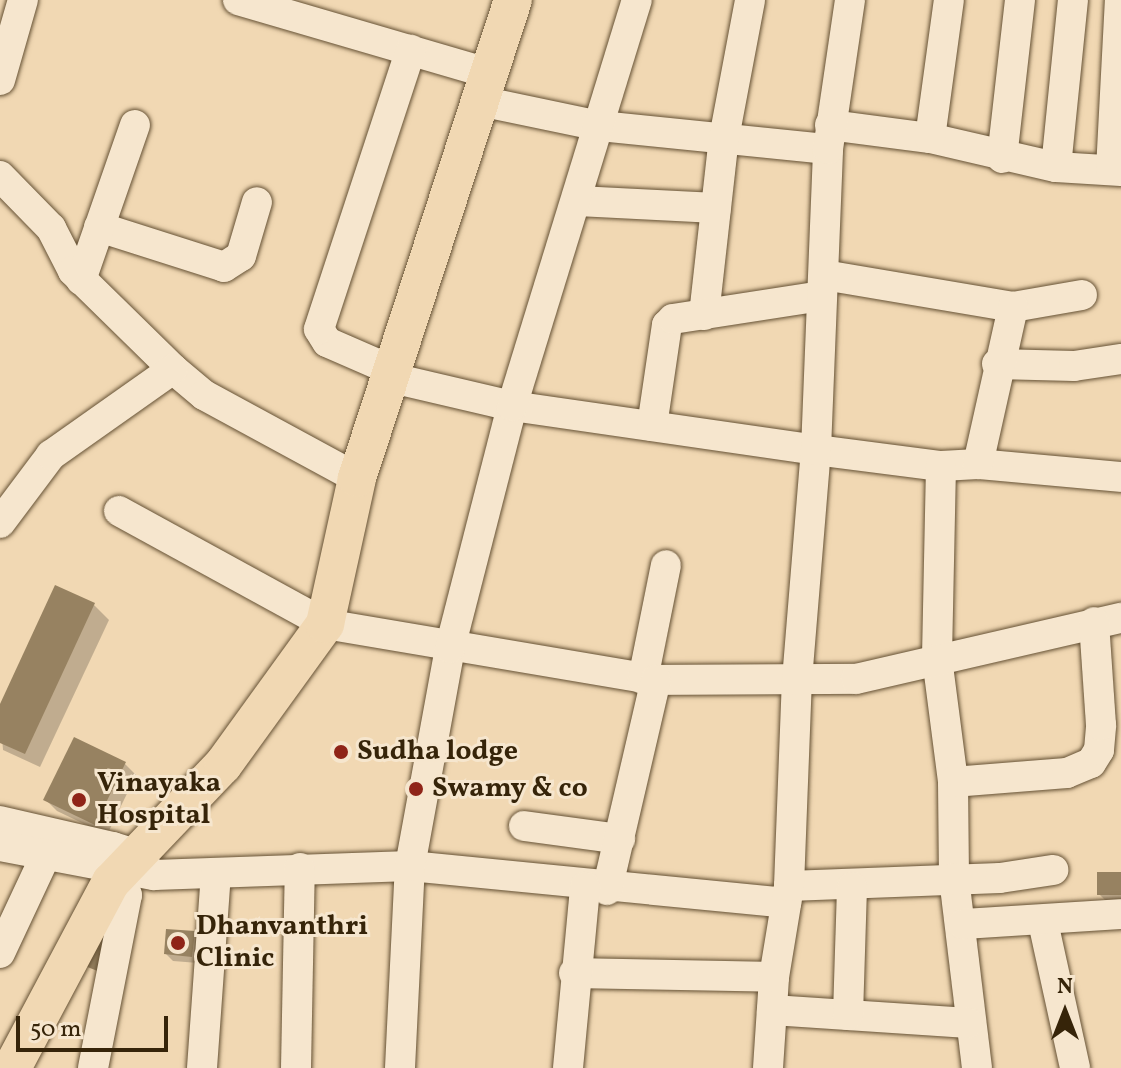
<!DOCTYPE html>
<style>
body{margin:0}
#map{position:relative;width:1121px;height:1068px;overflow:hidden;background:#f1d8b3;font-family:Vollkorn,serif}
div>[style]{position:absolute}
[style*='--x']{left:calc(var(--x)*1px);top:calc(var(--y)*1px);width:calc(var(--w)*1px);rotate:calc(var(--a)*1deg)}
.shadow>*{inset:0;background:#0003}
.building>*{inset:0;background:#978261}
.roads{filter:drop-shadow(0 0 2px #655134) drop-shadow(0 0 2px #655134)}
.minor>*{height:30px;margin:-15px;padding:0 15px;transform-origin:15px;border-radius:15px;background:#f6e6ce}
.major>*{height:38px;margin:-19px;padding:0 19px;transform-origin:19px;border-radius:19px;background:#f1d8b3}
.dots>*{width:22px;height:22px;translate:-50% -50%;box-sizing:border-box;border:4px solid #f6e6ce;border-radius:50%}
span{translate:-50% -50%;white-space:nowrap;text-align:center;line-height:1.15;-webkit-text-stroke:6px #f6e6ce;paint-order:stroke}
.poi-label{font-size:28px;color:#362409;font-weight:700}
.left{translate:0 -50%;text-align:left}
.north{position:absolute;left:1025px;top:972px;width:80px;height:80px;-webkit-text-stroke:6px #f6e6ce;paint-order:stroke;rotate:0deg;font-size:22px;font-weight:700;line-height:32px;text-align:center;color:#362409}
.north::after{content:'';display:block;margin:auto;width:28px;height:36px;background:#362409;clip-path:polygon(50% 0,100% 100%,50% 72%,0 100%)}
.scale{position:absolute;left:16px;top:1016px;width:152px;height:36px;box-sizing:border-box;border:4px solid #362409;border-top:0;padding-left:10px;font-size:24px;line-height:28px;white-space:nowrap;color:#362409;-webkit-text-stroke:6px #f6e6ce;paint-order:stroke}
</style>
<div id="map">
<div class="shadow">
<i style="clip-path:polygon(94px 605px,109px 620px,40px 767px,3px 750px,0 709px)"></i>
<i style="clip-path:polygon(75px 740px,125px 764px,136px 775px,107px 835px,57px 811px,46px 800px)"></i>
<i style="clip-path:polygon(1121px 874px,1121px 901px,1106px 901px,1099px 894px)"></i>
<i style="clip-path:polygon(194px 933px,201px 941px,198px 963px,173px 961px,166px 954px)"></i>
</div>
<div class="building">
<i style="clip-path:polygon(55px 585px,95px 603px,25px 754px,0 743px,0 704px)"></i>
<i style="clip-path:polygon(74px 737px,126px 762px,95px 825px,43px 800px)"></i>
<i style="clip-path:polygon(1097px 872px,1121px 872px,1121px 895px,1097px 895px)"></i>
<i style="clip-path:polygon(166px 929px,195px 931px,192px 957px,164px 954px)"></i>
<i style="clip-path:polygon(88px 941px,109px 948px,100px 972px,80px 964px)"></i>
</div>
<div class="roads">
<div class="minor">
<i style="--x:238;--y:0;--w:242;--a:16.3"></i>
<i style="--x:0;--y:80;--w:83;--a:-74"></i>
<i style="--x:480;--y:101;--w:123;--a:11.8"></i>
<i style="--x:600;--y:126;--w:229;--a:5.8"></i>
<i style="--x:830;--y:125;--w:101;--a:7.4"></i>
<i style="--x:930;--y:138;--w:129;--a:13"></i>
<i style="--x:1056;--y:167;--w:65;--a:3.5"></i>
<i style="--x:930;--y:138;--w:139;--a:-82.2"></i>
<i style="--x:1002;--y:158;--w:159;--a:-83.5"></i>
<i style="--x:1056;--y:167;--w:168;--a:-84.2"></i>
<i style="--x:1111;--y:170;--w:170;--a:-87"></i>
<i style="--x:0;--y:176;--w:73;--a:45.6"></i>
<i style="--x:51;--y:228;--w:48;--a:62.9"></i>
<i style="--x:73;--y:271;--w:140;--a:44.4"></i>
<i style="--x:173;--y:369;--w:40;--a:40"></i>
<i style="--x:204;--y:395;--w:174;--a:28.5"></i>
<i style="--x:578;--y:201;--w:138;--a:2.9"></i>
<i style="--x:99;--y:227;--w:131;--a:17.7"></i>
<i style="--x:224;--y:267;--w:20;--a:-33"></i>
<i style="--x:241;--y:256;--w:56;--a:-73.5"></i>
<i style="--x:824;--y:275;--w:192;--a:9.6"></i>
<i style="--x:1013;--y:307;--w:70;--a:-9.9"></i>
<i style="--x:81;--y:280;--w:164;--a:-70.8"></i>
<i style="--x:704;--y:315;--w:178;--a:-83.6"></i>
<i style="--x:724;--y:138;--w:140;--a:-79.3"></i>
<i style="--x:375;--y:363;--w:52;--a:-156.4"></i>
<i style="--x:327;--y:342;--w:15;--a:-122"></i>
<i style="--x:319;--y:329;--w:294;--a:-71.8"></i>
<i style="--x:997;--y:364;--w:77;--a:1.5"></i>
<i style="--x:1074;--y:366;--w:48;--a:-8.5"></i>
<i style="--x:388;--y:377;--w:127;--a:13.2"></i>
<i style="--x:512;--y:406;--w:307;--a:8.2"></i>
<i style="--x:816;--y:450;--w:126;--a:7.3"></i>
<i style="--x:941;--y:466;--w:37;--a:-3"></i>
<i style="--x:978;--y:464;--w:144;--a:5.2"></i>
<i style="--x:652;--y:426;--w:102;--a:-81.6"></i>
<i style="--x:667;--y:325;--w:8;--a:-45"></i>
<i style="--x:673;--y:319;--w:150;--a:-8.8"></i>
<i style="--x:978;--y:464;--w:161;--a:-77.4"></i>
<i style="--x:941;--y:466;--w:192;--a:91.2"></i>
<i style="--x:937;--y:658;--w:125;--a:82.6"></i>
<i style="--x:953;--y:782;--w:96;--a:89.4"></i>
<i style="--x:954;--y:878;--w:191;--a:83.1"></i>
<i style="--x:119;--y:511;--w:235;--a:28.7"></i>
<i style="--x:325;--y:624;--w:336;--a:9.6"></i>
<i style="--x:656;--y:680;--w:200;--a:-0.3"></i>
<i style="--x:856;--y:679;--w:272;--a:-13"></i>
<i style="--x:0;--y:523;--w:85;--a:-53.1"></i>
<i style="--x:51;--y:455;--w:149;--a:-35.2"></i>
<i style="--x:643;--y:679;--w:116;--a:-78.6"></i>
<i style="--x:953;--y:782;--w:114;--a:-4.5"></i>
<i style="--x:1067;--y:773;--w:26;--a:-23"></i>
<i style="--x:1091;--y:763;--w:15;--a:-58"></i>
<i style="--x:1099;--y:750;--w:25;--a:-85"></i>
<i style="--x:1101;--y:725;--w:103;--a:-93.9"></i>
<i style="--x:0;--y:821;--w:116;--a:13"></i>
<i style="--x:113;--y:847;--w:23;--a:18"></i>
<i style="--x:135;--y:854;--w:18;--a:49"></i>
<i style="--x:524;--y:826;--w:97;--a:7.7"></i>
<i style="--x:0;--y:846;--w:157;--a:10.7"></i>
<i style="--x:154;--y:875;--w:256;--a:-2"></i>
<i style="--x:410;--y:866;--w:378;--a:5.6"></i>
<i style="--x:789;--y:886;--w:211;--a:-2.2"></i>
<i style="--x:1000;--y:878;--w:54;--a:-8.6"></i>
<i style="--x:607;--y:890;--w:216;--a:-76.9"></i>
<i style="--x:1043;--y:922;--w:149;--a:77.6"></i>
<i style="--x:963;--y:924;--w:158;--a:-3.6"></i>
<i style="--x:0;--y:953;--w:106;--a:-64.9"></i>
<i style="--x:574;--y:973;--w:200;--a:1.1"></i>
<i style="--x:772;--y:1010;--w:197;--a:3.8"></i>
<i style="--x:848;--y:1015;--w:128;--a:-88.2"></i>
<i style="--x:93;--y:1068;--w:176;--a:-78.9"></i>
<i style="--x:127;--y:895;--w:21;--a:-141"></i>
<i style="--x:202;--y:1068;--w:194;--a:-85.9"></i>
<i style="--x:296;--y:1068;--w:200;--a:-88.9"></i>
<i style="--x:400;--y:1068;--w:202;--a:-87.2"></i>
<i style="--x:410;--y:866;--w:222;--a:-79.6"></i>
<i style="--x:450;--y:648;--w:250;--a:-75.6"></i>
<i style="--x:512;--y:406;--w:425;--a:-72.9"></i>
<i style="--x:568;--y:1068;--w:182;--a:-84.6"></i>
<i style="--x:768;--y:1068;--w:91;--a:-86.2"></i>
<i style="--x:774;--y:977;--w:92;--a:-80.6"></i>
<i style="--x:789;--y:886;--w:206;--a:-87.8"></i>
<i style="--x:797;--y:680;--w:231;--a:-85.3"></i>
<i style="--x:816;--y:450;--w:301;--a:-87.7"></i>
<i style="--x:828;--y:149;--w:151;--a:-81.6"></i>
</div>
<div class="major">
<i style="--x:12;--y:1068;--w:211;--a:-62"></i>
<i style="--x:111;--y:882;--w:162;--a:-46.3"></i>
<i style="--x:223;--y:765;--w:174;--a:-54.1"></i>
<i style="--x:325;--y:624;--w:149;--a:-77.6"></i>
<i style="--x:357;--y:478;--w:503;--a:-71.93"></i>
</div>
</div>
<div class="dots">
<i style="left:341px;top:752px;background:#8f2418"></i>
<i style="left:416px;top:789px;background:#8f2418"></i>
<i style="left:79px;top:800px;background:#8f2418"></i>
<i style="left:178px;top:943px;background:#8f2418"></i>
</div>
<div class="poi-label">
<span class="left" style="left:357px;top:752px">Sudha lodge</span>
<span class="left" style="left:97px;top:800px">Vinayaka<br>Hospital</span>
<span class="left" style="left:432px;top:789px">Swamy &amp; co</span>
<span class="left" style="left:196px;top:943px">Dhanvanthri<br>Clinic</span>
</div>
<div class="north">N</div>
<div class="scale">50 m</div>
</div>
